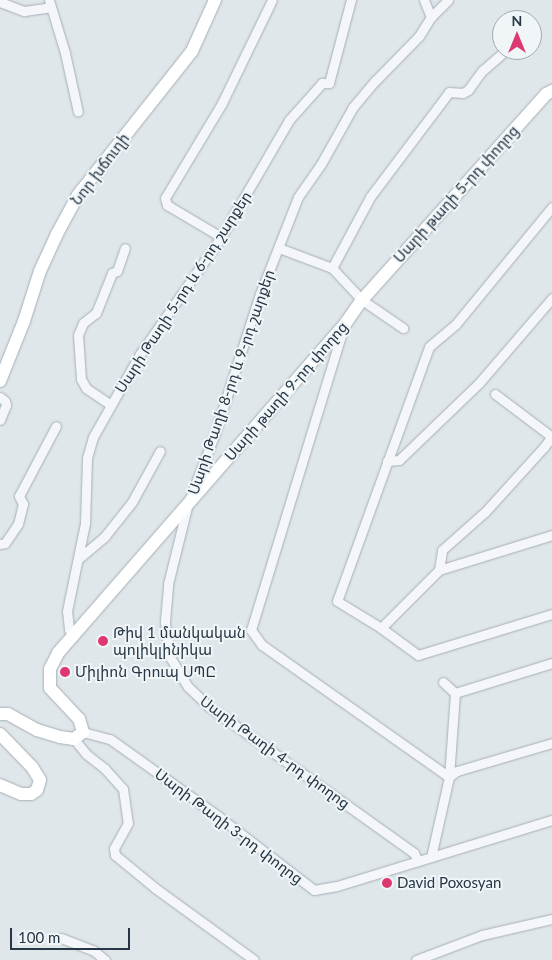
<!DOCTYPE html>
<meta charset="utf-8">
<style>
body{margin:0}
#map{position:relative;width:552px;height:960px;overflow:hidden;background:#e0e7eb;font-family:Lato,"Noto Sans Armenian",sans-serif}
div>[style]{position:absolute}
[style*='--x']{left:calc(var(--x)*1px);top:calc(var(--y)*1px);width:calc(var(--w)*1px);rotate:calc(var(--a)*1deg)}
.roads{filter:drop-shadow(0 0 1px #a5afb6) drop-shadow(0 0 1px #a5afb6)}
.street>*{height:9px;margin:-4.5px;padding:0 4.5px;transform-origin:4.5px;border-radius:4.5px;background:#f4f6f9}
.secondary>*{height:12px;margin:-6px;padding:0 6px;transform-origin:6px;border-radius:6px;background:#fff}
.dots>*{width:14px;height:14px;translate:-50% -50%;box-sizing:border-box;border:2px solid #f0f5f8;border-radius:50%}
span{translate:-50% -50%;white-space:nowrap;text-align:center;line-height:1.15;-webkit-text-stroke:4px #f0f5f8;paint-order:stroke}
.street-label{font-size:15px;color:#273745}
.poi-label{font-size:15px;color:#273745}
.left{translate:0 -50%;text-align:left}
.north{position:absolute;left:492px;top:10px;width:50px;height:50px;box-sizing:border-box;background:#f0f5f8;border:1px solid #a0a9b0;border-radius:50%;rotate:0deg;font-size:14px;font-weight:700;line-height:20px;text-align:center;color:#273745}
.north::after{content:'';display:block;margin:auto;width:18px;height:22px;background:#dd3870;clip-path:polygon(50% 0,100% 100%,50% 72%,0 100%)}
.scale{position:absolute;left:10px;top:928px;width:120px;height:22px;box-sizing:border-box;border:2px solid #273745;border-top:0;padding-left:6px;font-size:15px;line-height:18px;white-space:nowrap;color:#273745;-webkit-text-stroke:4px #f0f5f8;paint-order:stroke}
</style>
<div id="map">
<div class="roads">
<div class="street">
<i style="--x:49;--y:0;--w:55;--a:73.2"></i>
<i style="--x:65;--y:53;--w:60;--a:77.6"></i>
<i style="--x:424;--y:0;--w:18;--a:68"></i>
<i style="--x:0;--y:2;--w:26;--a:21"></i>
<i style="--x:24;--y:11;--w:27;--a:-8"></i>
<i style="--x:552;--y:207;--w:151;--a:129.4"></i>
<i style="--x:456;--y:324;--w:35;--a:140"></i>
<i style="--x:429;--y:347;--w:270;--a:109.9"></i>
<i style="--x:337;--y:601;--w:52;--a:31.5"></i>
<i style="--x:381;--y:628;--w:46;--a:36.1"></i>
<i style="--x:418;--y:655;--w:140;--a:-17"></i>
<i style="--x:221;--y:237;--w:63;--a:-149.3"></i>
<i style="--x:167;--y:205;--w:7;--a:-106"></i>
<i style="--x:165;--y:198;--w:111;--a:-59"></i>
<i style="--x:222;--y:103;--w:114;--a:-64.1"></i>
<i style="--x:279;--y:248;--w:57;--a:20.7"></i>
<i style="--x:332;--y:268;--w:44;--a:46.8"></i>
<i style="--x:362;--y:300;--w:50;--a:34.3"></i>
<i style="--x:332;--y:268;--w:81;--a:-61.8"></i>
<i style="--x:370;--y:197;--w:131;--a:-53"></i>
<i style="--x:449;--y:92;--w:14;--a:4"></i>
<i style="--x:463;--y:93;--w:6;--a:-31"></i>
<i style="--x:468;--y:90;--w:24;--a:-54"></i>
<i style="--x:482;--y:71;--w:32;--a:-41"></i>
<i style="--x:343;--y:329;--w:315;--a:107"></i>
<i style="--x:251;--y:630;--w:19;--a:54"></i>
<i style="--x:262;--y:645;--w:229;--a:35.2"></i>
<i style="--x:449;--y:777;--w:10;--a:-37"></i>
<i style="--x:457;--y:771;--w:99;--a:-16.4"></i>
<i style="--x:495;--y:394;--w:71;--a:37"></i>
<i style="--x:0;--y:397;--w:6;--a:39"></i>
<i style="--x:5;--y:401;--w:4;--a:76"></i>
<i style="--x:6;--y:405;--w:16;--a:112"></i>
<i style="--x:111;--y:405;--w:30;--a:-146"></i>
<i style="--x:86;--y:388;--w:10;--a:-119"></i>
<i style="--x:81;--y:379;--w:44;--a:-93.9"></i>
<i style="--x:78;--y:335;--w:13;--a:-67"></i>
<i style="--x:83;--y:323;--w:16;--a:-38"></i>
<i style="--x:96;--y:313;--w:43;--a:-68.2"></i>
<i style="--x:112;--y:273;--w:5;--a:-22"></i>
<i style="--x:117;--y:271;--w:24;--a:-71"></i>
<i style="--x:387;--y:461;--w:12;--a:-5"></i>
<i style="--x:399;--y:460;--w:111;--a:-43.9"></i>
<i style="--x:479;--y:383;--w:112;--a:-49.3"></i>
<i style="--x:0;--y:544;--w:5;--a:-11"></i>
<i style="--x:5;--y:543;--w:23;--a:-56"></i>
<i style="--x:18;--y:524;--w:21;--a:-76"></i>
<i style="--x:23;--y:504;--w:9;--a:-117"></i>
<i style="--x:19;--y:496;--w:79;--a:-62.1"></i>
<i style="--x:78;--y:559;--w:35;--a:-40"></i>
<i style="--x:105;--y:536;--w:43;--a:-51.5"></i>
<i style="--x:132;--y:502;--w:58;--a:-61.2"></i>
<i style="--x:439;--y:570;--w:118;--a:-17.2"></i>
<i style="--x:381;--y:628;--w:82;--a:-45"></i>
<i style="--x:439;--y:570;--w:20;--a:-81"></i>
<i style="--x:442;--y:550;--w:57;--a:-41.5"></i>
<i style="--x:485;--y:512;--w:88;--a:-47.8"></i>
<i style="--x:544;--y:447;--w:14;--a:-54"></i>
<i style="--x:73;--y:637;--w:9;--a:-117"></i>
<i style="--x:69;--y:629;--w:18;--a:-96"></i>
<i style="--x:67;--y:611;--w:90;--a:-78.4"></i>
<i style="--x:85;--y:523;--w:65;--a:-88.2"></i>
<i style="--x:87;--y:458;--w:22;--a:-74"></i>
<i style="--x:93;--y:437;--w:95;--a:-60.5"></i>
<i style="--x:140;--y:354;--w:142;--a:-55.3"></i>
<i style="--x:221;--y:237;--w:135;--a:-59.8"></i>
<i style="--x:289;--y:120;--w:50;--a:-48.3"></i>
<i style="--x:322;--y:83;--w:7;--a:0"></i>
<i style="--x:329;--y:83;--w:86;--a:-75.2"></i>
<i style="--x:443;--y:682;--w:16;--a:43"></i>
<i style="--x:455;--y:693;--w:102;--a:-17.2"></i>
<i style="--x:83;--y:732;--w:28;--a:15"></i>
<i style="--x:110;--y:739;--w:133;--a:35.5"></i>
<i style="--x:218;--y:816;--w:121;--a:37.6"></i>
<i style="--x:314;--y:890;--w:23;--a:-10"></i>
<i style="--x:337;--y:886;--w:225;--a:-17.1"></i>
<i style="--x:74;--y:739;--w:19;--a:51"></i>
<i style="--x:86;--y:754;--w:24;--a:38"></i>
<i style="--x:105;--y:769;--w:27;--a:48"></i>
<i style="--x:123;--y:789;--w:34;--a:82"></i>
<i style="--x:128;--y:823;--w:29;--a:119"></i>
<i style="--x:114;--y:848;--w:7;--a:82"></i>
<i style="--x:115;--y:855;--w:52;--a:39.5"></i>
<i style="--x:155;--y:888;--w:122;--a:36"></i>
<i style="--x:431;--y:857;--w:82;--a:-77.3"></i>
<i style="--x:449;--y:777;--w:84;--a:-85.9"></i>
<i style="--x:418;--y:861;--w:9;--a:-117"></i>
<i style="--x:414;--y:853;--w:252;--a:-144.5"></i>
<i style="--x:209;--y:707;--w:29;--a:-136"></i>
<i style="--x:188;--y:687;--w:37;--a:-121"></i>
<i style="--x:169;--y:655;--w:34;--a:-97"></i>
<i style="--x:165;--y:621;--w:37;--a:-85"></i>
<i style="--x:168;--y:584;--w:83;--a:-76.1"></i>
<i style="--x:188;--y:503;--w:72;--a:-68.8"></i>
<i style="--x:214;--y:436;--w:149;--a:-72.1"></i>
<i style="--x:260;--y:294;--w:104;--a:-68.6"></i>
<i style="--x:298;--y:197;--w:40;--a:-55.1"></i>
<i style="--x:321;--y:164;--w:65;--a:-60.7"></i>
<i style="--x:353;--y:107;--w:34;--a:-50"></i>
<i style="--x:375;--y:81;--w:63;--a:-45.6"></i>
<i style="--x:419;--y:36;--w:22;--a:-58"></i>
<i style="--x:431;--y:17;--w:24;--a:-45"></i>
<i style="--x:61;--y:938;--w:34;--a:21"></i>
<i style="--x:93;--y:950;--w:16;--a:40"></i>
<i style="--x:416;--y:960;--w:71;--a:-20.7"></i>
<i style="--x:482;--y:935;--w:72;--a:-12.9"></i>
</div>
<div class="secondary">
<i style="--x:0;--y:381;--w:65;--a:-68.2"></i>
<i style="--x:24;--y:321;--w:52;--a:-72.3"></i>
<i style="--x:40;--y:271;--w:41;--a:-65.3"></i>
<i style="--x:57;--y:234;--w:44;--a:-61.7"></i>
<i style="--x:78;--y:195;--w:184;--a:-51.6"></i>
<i style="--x:192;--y:51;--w:56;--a:-65.7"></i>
<i style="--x:0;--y:714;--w:8;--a:0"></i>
<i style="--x:8;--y:714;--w:33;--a:29"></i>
<i style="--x:37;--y:730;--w:24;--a:17"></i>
<i style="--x:60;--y:737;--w:14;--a:8"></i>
<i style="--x:74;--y:739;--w:11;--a:-38"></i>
<i style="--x:83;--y:732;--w:14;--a:-107"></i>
<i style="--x:79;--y:719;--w:42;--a:-133.1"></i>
<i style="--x:50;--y:688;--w:19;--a:-90"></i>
<i style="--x:50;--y:669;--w:18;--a:-63"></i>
<i style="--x:58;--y:653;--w:437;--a:-48.9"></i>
<i style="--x:345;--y:324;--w:29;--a:-55"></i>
<i style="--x:362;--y:300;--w:276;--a:-48.2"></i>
<i style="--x:546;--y:94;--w:7;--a:-27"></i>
<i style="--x:0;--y:734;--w:46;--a:45.9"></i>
<i style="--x:32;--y:767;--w:15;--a:58"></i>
<i style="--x:40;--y:780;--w:10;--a:107"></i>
<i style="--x:37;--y:790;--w:7;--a:146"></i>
<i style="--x:31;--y:794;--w:10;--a:180"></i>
<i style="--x:21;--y:794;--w:23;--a:-157"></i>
</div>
</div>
<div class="dots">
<i style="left:103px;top:641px;background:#dd3870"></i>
<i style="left:65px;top:672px;background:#dd3870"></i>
<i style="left:387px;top:883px;background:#dd3870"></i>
</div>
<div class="street-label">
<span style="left:100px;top:169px;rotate:-53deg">Նոր խճուղի</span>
<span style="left:456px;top:194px;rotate:-48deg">Սարի թաղի 5-րդ փողոց</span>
<span style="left:183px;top:292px;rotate:-57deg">Սարի Թաղի 5-րդ և 6-րդ շարքեր</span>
<span style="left:231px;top:382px;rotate:-71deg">Սարի Թաղի 8-րդ և 9-րդ շարքեր</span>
<span style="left:286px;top:391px;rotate:-49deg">Սարի թաղի 9-րդ փողոց</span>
<span style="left:275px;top:752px;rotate:36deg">Սարի Թաղի 4-րդ փողոց</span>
<span style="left:229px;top:826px;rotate:37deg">Սարի Թաղի 3-րդ փողոց</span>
</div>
<div class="poi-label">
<span class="left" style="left:113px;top:641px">Թիվ 1 մանկական<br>պոլիկլինիկա</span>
<span class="left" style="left:75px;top:672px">Միլիոն Գրուպ ՍՊԸ</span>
<span class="left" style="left:397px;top:883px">David Poxosyan</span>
</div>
<div class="north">N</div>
<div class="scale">100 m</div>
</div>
